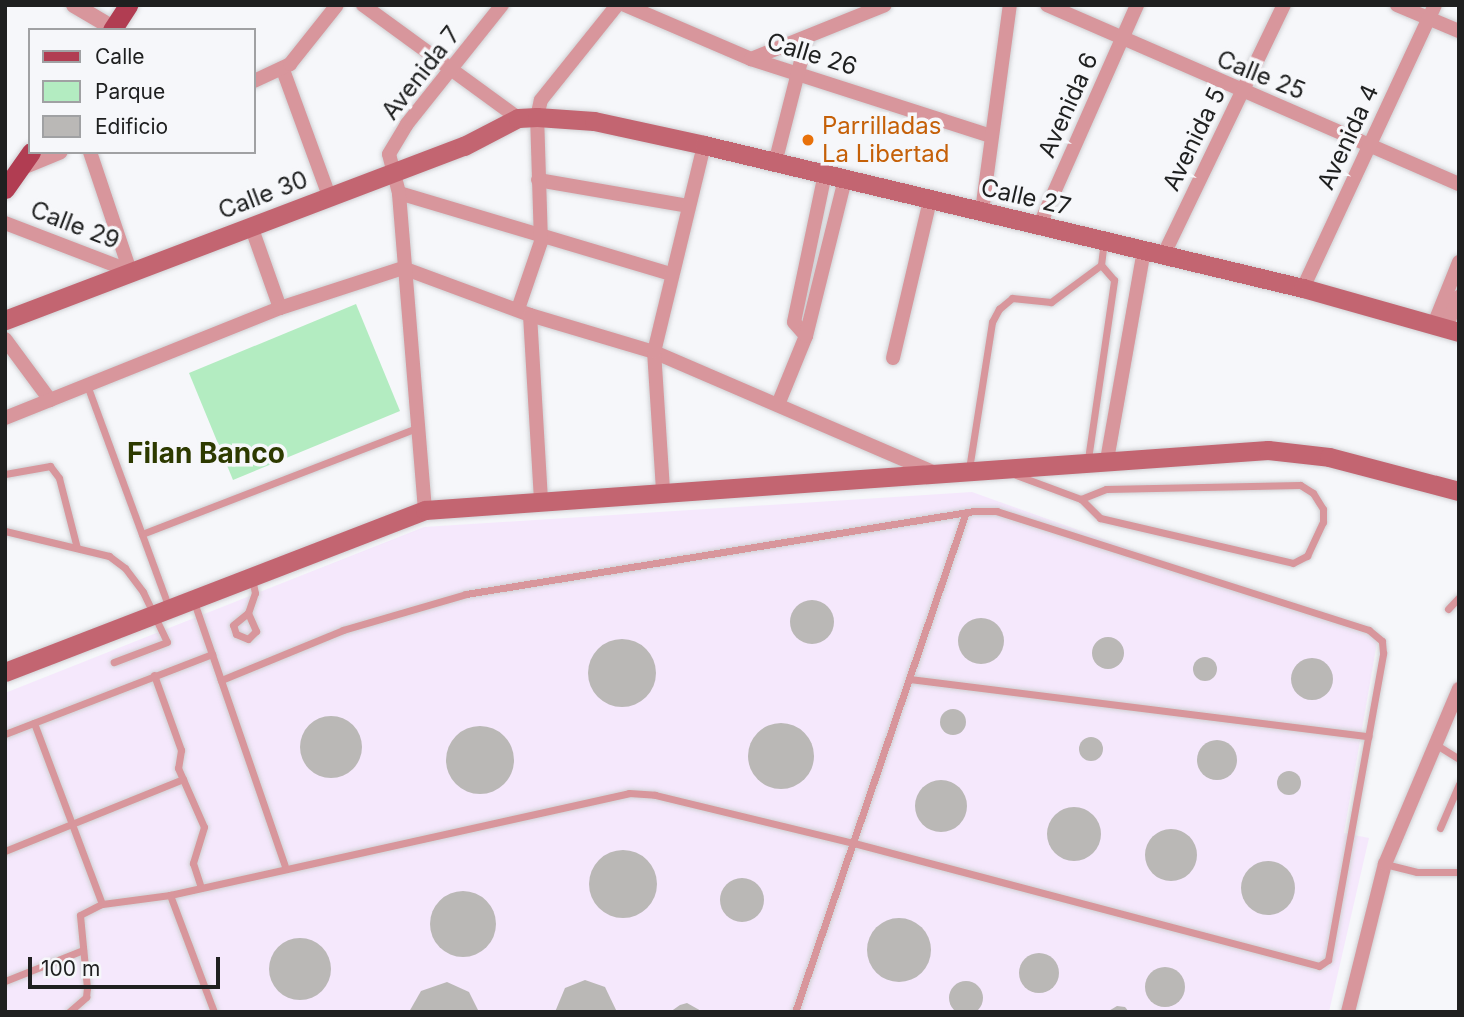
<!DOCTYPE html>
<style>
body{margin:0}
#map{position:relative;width:1464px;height:1017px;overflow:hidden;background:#f6f7fa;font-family:Inter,sans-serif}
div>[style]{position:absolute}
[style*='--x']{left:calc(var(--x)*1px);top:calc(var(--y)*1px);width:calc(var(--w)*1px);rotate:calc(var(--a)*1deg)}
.industrial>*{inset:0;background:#f5e8fc}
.green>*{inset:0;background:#b3ecc1}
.building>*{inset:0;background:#bab8b6}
.round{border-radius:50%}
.roads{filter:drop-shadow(0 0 2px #cfd0d3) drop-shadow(0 0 2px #cfd0d3)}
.service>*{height:7px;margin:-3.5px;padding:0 3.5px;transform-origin:3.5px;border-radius:3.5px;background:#d8969c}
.minor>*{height:14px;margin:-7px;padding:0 7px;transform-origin:7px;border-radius:7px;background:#d8969c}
.tertiary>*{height:16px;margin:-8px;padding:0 8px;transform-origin:8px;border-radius:8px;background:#d8969c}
.secondary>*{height:19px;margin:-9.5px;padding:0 9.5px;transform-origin:9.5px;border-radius:9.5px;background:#c36571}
.primary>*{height:19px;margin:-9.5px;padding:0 9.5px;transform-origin:9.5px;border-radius:9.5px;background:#b13d52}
.dots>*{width:19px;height:19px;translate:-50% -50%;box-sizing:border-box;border:4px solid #f6f7fa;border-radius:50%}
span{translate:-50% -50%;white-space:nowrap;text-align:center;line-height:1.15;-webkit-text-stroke:7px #f6f7fa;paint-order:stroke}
.street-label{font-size:24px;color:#1f2020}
.food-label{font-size:24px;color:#c56008}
.left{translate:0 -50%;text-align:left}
.quarter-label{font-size:28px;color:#2d3a00;font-weight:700}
.frame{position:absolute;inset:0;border:7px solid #1f2020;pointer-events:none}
.legend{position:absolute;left:28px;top:28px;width:228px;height:126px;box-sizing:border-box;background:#f6f7fa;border:2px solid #a0a1a3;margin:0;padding:9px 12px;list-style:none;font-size:21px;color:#1f2020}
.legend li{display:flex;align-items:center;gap:14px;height:35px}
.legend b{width:35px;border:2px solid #a0a1a3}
.scale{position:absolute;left:28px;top:957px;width:192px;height:32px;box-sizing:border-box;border:4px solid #1f2020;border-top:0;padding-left:9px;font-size:21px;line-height:24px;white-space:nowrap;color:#1f2020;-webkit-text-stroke:5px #f6f7fa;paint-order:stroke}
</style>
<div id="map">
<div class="industrial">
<i style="clip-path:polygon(972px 492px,1378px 637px,1344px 833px,1369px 838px,1329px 1012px,5px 1012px,5px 693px,424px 527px)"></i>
</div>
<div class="green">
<i style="clip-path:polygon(356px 304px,400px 411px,233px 480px,189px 373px)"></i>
</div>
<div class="building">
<i class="round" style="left:790px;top:600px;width:44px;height:44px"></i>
<i class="round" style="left:958px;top:618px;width:46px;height:46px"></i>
<i class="round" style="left:1092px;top:637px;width:32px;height:32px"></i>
<i class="round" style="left:588px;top:639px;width:68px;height:68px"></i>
<i class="round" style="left:1193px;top:657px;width:24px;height:24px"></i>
<i class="round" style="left:1291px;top:658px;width:42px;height:42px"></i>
<i class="round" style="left:940px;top:709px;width:26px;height:26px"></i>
<i class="round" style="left:300px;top:716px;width:62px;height:62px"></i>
<i class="round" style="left:748px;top:723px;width:66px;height:66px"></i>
<i class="round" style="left:446px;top:726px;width:68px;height:68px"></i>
<i class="round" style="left:1079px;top:737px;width:24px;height:24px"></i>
<i class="round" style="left:1197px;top:740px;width:40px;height:40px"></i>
<i class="round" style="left:1277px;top:771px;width:24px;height:24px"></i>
<i class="round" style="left:915px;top:780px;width:52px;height:52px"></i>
<i class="round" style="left:1047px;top:807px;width:54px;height:54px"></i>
<i class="round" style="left:1145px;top:829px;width:52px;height:52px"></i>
<i class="round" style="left:589px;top:850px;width:68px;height:68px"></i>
<i class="round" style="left:1241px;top:861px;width:54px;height:54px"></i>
<i class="round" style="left:720px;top:878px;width:44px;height:44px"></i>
<i class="round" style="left:430px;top:891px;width:66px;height:66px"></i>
<i class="round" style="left:867px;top:918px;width:64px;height:64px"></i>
<i class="round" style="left:269px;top:938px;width:62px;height:62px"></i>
<i class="round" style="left:1019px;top:953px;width:40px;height:40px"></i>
<i class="round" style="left:1145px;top:967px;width:40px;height:40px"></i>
<i style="clip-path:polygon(585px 980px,605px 987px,617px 1012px,555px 1012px,565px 988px)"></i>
<i class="round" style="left:949px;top:981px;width:34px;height:34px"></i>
<i style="clip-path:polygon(447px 982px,469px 992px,479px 1012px,409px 1012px,421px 991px)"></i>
<i style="clip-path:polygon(687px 1003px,703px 1012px,670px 1012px,680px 1005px)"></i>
<i style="clip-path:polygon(1117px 1006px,1125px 1007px,1129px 1012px,1107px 1012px)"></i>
</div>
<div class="roads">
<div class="service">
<i style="--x:87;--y:385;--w:238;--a:69.8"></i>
<i style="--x:1088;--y:459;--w:181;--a:-81.7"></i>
<i style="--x:1114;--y:280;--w:20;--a:-131"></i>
<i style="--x:1101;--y:265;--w:23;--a:-83"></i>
<i style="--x:969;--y:469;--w:149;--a:-81.1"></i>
<i style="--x:992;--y:322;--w:15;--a:-62"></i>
<i style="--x:999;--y:309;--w:17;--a:-40"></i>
<i style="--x:1012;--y:298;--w:39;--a:6"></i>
<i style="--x:1051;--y:302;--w:62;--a:-36.5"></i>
<i style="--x:5;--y:474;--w:46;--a:-10.1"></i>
<i style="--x:50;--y:466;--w:15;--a:53"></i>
<i style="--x:59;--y:478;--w:72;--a:75.6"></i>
<i style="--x:1016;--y:475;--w:69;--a:20.3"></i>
<i style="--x:1081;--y:499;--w:27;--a:45"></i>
<i style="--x:1100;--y:518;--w:198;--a:13.1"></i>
<i style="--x:1293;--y:563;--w:16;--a:-27"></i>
<i style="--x:1307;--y:556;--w:38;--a:-65"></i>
<i style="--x:1323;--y:522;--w:13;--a:-90"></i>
<i style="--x:1323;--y:509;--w:19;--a:-122"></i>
<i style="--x:1313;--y:493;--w:15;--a:-148"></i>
<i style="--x:1300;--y:485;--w:194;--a:178.8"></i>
<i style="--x:1106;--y:489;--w:27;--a:158"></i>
<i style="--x:5;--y:531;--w:107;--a:13.5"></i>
<i style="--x:109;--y:556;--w:20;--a:37"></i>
<i style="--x:125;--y:568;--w:30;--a:53"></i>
<i style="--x:143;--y:592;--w:55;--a:64.4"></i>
<i style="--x:167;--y:642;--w:57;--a:159.3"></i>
<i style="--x:142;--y:534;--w:295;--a:-21.1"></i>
<i style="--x:194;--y:602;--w:279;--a:71"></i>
<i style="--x:1448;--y:609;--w:16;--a:-47"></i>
<i style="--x:248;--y:613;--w:20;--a:66"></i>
<i style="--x:256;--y:631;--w:11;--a:135"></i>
<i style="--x:248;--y:639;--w:13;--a:-157"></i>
<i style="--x:236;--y:634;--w:9;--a:-108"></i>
<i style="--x:233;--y:625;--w:19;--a:-39"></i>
<i style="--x:248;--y:613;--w:21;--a:-71"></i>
<i style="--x:255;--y:593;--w:14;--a:-102"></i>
<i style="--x:154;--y:675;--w:80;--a:70.2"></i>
<i style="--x:181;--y:750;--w:18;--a:99"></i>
<i style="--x:178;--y:768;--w:64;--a:66.2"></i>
<i style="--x:204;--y:827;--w:38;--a:107"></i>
<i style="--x:193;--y:863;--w:25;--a:72"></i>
<i style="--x:909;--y:679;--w:463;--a:7.1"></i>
<i style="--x:34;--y:723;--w:193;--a:69.4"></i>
<i style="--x:102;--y:904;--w:69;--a:-7.5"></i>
<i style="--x:170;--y:895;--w:470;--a:-12.5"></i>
<i style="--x:629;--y:793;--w:26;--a:4"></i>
<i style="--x:655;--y:795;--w:201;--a:13.6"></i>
<i style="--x:850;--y:842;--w:485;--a:14.8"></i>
<i style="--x:1319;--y:966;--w:11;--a:-34"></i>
<i style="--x:1328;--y:960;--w:312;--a:-79.8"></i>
<i style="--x:1383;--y:653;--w:12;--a:-95"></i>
<i style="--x:1382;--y:641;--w:17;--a:-140"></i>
<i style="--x:1369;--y:630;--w:391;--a:-162.3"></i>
<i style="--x:997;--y:511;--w:23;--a:180"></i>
<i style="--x:974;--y:511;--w:515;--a:170.72"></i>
<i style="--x:466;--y:594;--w:128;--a:163.7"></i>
<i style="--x:343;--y:630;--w:132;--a:157.7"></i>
<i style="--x:5;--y:734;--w:222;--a:-21.1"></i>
<i style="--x:1435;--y:744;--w:28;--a:32"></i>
<i style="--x:1440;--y:828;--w:48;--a:-66.6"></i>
<i style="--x:5;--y:851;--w:192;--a:-22"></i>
<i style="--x:1385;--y:864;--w:33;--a:14"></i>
<i style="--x:1417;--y:872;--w:42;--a:0"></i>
<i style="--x:170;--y:895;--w:125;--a:69.4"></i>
<i style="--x:5;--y:981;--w:84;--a:-21.7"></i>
<i style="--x:69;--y:1012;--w:23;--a:-41"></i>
<i style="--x:86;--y:997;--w:9;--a:-84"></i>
<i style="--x:87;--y:988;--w:73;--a:-95.5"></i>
<i style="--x:80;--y:915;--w:25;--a:-27"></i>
<i style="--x:795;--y:1012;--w:528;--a:-71.12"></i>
</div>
<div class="minor">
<i style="--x:363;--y:5;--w:192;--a:36.1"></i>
<i style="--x:625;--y:5;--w:137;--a:23.2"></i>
<i style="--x:751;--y:59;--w:252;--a:17.8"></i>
<i style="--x:1047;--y:5;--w:449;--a:23.5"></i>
<i style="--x:1397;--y:5;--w:67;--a:22.8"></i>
<i style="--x:751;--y:59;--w:144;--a:-21.9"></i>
<i style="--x:283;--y:70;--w:134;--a:69.9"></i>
<i style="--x:254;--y:81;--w:40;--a:-25"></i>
<i style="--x:290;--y:64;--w:75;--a:-51.5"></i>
<i style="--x:90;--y:152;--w:126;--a:71.4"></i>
<i style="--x:775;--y:163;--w:130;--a:-75.7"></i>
<i style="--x:20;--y:169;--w:44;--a:-22.5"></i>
<i style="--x:538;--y:180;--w:152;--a:9.8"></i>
<i style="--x:399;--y:193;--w:284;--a:16.6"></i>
<i style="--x:982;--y:211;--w:208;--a:-82.3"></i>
<i style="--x:5;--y:223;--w:134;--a:21"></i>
<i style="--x:1040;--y:224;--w:240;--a:-66.1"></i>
<i style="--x:251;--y:226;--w:87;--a:70.5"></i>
<i style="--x:1163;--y:256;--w:279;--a:-64.3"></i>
<i style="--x:1303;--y:288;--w:312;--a:-65"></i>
<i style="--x:518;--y:309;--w:71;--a:-71.1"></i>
<i style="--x:541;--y:242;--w:125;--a:-91.8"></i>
<i style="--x:537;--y:117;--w:17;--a:-77"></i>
<i style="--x:541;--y:100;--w:122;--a:-51.3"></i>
<i style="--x:530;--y:315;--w:184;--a:86.6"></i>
<i style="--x:1434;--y:324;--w:67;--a:-68"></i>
<i style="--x:1446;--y:327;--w:33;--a:-67"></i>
<i style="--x:806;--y:336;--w:18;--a:-131"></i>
<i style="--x:794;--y:322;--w:151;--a:-78.2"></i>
<i style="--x:5;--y:339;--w:76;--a:53.6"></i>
<i style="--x:893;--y:358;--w:162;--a:-76.8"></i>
<i style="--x:779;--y:402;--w:71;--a:-67.8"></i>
<i style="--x:806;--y:336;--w:162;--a:-76"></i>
<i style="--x:5;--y:418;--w:296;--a:-21.8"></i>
<i style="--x:280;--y:308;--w:129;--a:-18"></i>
<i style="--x:403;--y:268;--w:135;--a:20.3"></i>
<i style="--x:530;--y:315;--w:129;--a:16.6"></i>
<i style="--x:654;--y:352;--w:306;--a:23.3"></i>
<i style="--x:1107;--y:460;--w:212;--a:-80"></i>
<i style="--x:663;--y:490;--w:138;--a:-93.7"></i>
<i style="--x:654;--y:352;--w:213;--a:-76.4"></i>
<i style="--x:425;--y:510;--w:318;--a:-94.7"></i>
<i style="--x:399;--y:193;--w:40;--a:-104.4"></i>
<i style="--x:389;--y:154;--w:35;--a:-59"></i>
<i style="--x:407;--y:124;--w:152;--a:-51.4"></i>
<i style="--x:1348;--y:1012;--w:153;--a:-76"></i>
<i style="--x:1385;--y:864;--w:190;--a:-67.1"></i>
</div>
<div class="tertiary">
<i style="--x:74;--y:5;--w:45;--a:30.5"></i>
</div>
<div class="secondary">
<i style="--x:5;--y:320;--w:491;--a:-20.8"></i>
<i style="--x:464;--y:146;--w:61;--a:-27.4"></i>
<i style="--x:518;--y:118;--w:19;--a:-3"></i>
<i style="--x:537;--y:117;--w:57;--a:4"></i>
<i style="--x:594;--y:121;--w:113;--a:12.3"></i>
<i style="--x:704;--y:145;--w:616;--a:13.43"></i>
<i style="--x:1303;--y:288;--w:162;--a:15.8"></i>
<i style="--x:5;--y:672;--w:450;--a:-21.1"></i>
<i style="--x:425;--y:510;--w:845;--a:-4.07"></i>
<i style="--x:1268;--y:450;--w:61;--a:6.5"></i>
<i style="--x:1329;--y:457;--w:134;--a:14.7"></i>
</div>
<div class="primary">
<i style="--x:112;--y:30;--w:30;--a:-57"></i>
<i style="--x:5;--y:189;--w:45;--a:-54.9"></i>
</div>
</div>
<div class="dots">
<i style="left:808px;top:140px;background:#e8710a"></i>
</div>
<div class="street-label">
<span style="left:812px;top:54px;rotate:17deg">Calle 26</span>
<span style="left:421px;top:73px;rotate:-52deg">Avenida 7</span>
<span style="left:1261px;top:75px;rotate:22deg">Calle 25</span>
<span style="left:1068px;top:105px;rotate:-66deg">Avenida 6</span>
<span style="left:1348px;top:137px;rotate:-65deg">Avenida 4</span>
<span style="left:1194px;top:139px;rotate:-64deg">Avenida 5</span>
<span style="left:263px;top:195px;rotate:-21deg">Calle 30</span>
<span style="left:1026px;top:197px;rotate:13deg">Calle 27</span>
<span style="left:75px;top:225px;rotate:21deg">Calle 29</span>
</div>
<div class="food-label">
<span class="left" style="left:822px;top:140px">Parrilladas<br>La Libertad</span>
</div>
<div class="quarter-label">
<span style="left:206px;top:453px">Filan Banco</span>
</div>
<div class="frame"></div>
<ul class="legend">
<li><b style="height:9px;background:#b13d52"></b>Calle</li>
<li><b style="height:19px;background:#b3ecc1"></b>Parque</li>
<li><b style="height:19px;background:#bab8b6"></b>Edificio</li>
</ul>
<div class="scale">100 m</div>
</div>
